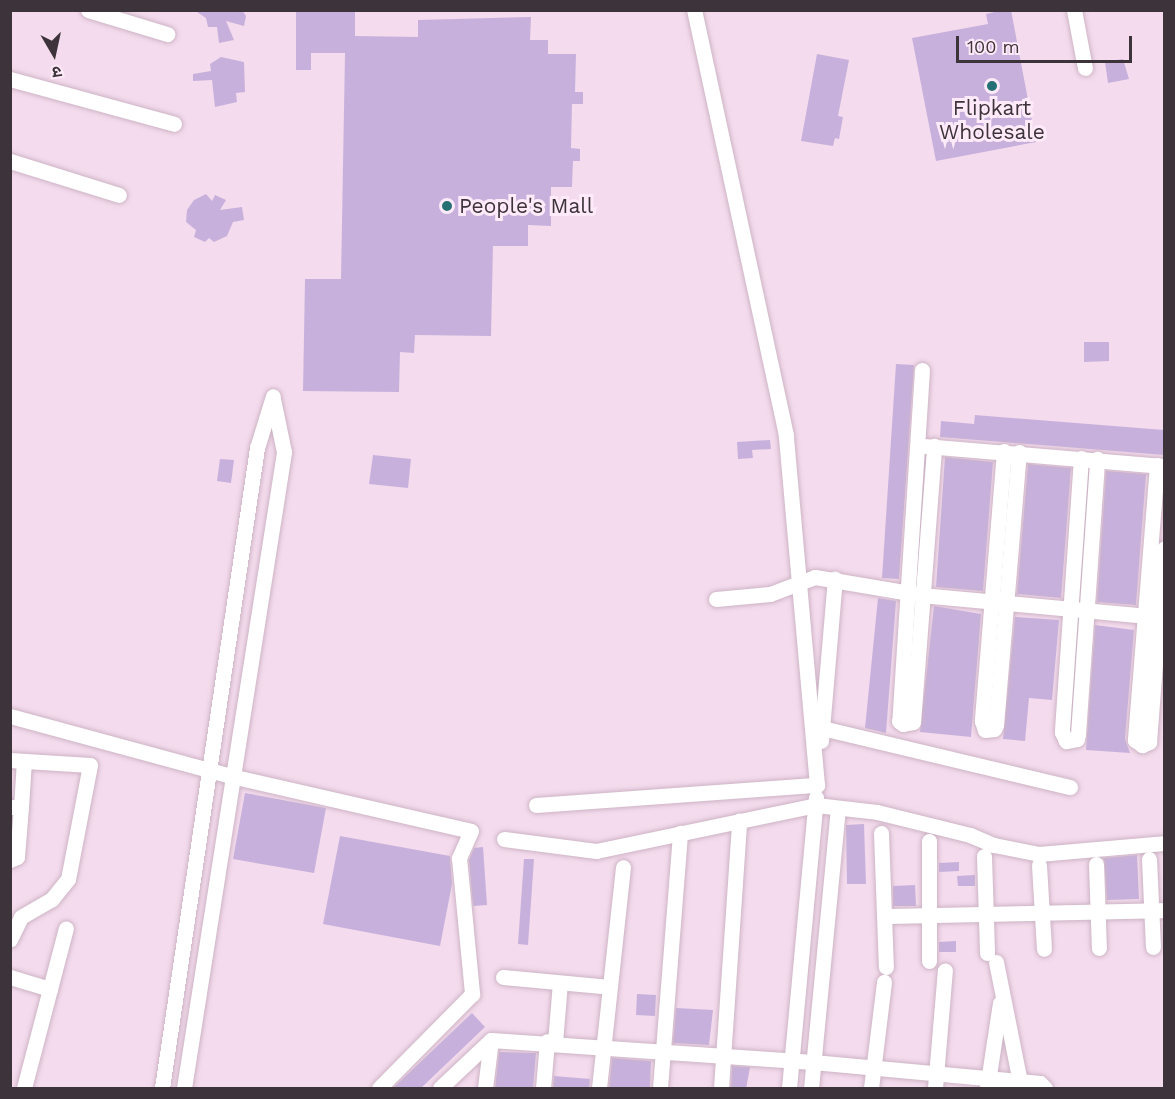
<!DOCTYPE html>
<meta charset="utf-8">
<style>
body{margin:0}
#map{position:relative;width:1175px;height:1099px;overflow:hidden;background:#f4dbed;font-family:"Work Sans","Noto Sans Devanagari",sans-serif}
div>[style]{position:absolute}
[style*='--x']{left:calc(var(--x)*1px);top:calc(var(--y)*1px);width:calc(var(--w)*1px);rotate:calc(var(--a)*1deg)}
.building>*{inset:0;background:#c7b1dc}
.roads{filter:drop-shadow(0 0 2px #cdb4c5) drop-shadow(0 0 2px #cdb4c5)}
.minor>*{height:15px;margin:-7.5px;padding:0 7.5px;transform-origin:7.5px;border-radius:7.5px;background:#fff}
.dots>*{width:16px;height:16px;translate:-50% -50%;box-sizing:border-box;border:3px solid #feeaf8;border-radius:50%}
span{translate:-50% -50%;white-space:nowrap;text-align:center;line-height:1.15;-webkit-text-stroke:6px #feeaf8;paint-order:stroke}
.poi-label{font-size:21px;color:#3d333a}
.left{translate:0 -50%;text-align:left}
.frame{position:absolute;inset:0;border:12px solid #3d333a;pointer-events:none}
.north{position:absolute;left:24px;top:24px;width:60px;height:60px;-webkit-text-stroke:4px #feeaf8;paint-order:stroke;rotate:171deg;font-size:16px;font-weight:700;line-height:24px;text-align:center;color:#3d333a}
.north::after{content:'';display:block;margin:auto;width:21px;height:27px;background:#3d333a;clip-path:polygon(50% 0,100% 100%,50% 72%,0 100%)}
.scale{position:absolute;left:956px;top:36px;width:176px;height:27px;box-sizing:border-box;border:3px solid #3d333a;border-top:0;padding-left:8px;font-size:18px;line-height:21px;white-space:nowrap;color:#3d333a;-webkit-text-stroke:4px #feeaf8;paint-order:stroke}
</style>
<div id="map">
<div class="building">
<i style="clip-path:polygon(194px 10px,242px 10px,246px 16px,244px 26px,226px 21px,234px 40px,219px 43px,217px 27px,208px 27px,206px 18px)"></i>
<i style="clip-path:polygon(296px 10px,355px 10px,355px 36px,418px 37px,418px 20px,531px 17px,530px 40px,548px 40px,548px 54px,576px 54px,575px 92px,583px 92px,583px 104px,572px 104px,571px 148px,580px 149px,580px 161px,573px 161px,572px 187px,551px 187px,551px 226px,528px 225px,528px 246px,493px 246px,491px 336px,415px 335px,414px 353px,400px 352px,399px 392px,303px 391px,305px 279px,341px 279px,345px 53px,311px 53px,311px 70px,296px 70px)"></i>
<i style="clip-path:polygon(1003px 10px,1011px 10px,1036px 142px,936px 161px,912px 38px,988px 24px,986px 14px)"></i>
<i style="clip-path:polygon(817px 54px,849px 60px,838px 116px,843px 117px,839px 139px,835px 138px,833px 146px,801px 141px)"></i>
<i style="clip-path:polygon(221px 57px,244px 62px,245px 92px,236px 93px,237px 102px,215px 107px,212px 80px,193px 81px,193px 74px,211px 71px,210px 64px)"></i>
<i style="clip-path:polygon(1123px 59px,1129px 79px,1108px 83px,1105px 62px)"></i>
<i style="clip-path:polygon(206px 194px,212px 201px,215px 195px,226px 200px,220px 210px,242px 207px,244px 220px,233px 222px,227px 236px,214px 242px,209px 238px,205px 242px,194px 237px,196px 230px,186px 222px,187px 210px,194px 200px)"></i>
<i style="clip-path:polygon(1084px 342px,1109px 342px,1109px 361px,1084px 362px)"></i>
<i style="clip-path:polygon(896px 364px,914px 365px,899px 579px,882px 578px)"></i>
<i style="clip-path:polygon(975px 415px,1164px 430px,1164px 455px,940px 437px,941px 421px,974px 424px)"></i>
<i style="clip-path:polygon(770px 440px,771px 449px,752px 450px,753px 458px,738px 459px,737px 442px)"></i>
<i style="clip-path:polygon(373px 455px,411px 459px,408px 488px,369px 484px)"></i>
<i style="clip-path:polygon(945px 457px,993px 462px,983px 591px,936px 587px)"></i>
<i style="clip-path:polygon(220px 459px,234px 460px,231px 483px,217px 481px)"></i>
<i style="clip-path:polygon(1028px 464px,1071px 468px,1061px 598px,1017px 594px)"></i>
<i style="clip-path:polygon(1106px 471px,1146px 474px,1136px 605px,1097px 602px)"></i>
<i style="clip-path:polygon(878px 598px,896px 601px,886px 733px,865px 728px)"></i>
<i style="clip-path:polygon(934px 606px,981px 614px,971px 737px,920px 732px)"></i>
<i style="clip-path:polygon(1015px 617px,1059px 620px,1052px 700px,1029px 698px,1025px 741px,1003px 739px)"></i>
<i style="clip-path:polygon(1095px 625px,1134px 630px,1125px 739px,1130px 753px,1086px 750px)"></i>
<i style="clip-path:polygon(245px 793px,326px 808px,314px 873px,233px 859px)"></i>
<i style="clip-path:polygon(864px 824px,866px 884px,847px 884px,846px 825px)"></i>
<i style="clip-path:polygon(340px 836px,450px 856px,452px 884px,440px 946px,323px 924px)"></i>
<i style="clip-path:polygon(483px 847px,487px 905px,473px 906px,469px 860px,474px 848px)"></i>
<i style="clip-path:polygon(1137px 855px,1139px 899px,1107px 900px,1104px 858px)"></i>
<i style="clip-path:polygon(524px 859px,534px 859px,528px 945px,518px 944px)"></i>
<i style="clip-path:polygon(959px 862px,959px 871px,939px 872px,939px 863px)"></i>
<i style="clip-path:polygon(975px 875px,975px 886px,958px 886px,957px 876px)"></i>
<i style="clip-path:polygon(915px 885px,916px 906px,893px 906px,893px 886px)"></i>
<i style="clip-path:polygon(956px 941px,956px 952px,939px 952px,939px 942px)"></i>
<i style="clip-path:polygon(637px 994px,656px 995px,655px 1016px,636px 1015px)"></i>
<i style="clip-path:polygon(676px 1008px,713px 1010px,709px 1045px,673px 1043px)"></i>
<i style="clip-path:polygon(472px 1013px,485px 1027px,420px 1089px,392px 1089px)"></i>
<i style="clip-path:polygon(499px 1052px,536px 1053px,533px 1089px,495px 1089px)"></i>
<i style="clip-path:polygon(612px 1058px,651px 1061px,650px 1089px,609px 1089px)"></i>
<i style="clip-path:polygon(732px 1066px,750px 1067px,746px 1089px,731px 1089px)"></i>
<i style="clip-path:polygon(554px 1076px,590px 1079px,589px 1089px,553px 1089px)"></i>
</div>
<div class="roads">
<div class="minor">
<i style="--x:88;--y:10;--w:83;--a:16.9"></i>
<i style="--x:1074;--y:10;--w:59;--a:79.3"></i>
<i style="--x:10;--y:79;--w:170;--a:15.3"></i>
<i style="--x:10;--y:161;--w:114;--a:17.3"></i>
<i style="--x:922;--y:370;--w:352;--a:93.7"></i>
<i style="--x:899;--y:721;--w:5;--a:37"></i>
<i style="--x:903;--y:724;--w:10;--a:-11"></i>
<i style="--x:913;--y:722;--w:277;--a:-85.6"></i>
<i style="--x:925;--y:446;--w:240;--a:4.8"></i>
<i style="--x:1004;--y:451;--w:271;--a:94.7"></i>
<i style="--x:982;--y:721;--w:9;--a:72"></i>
<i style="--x:985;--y:730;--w:9;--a:-6"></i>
<i style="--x:994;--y:729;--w:4;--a:-63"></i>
<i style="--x:996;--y:725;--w:274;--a:-85.2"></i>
<i style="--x:1081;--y:458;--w:275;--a:94"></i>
<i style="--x:1062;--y:732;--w:10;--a:66"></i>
<i style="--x:1066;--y:741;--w:11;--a:-10"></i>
<i style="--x:1077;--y:739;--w:5;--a:-79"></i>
<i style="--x:1078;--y:734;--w:276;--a:-86"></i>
<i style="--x:1157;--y:465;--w:276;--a:94.6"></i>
<i style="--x:1135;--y:740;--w:9;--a:36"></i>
<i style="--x:1142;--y:745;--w:8;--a:-23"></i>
<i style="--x:1149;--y:742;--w:194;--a:-85.6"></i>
<i style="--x:716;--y:599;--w:54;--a:-5.3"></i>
<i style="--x:770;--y:594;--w:48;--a:-20.7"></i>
<i style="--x:815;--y:577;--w:108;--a:9.6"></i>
<i style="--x:921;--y:595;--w:236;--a:5.3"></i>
<i style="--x:10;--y:716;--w:229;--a:15.2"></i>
<i style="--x:231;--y:776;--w:246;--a:12.9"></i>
<i style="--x:471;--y:831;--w:30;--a:114"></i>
<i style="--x:459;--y:858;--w:137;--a:84.5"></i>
<i style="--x:472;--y:994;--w:132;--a:134.7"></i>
<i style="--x:822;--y:728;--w:255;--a:13.4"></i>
<i style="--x:821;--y:741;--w:163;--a:-85.1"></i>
<i style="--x:10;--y:760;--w:80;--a:3.6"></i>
<i style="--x:90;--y:765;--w:116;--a:100.9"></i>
<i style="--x:68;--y:879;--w:26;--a:129"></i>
<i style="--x:52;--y:899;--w:36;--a:150"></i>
<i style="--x:21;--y:917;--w:25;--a:116"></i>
<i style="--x:536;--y:805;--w:282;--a:-4.1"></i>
<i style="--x:817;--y:785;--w:351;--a:-95.1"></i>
<i style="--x:786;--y:435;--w:435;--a:-102.2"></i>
<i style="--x:10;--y:807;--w:11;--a:0"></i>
<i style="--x:21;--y:807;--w:50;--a:94.6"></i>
<i style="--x:17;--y:857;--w:8;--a:157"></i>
<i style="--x:21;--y:807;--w:46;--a:-86.3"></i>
<i style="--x:881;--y:833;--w:134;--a:87.9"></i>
<i style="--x:504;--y:839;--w:93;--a:7.4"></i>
<i style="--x:596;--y:851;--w:225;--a:-11.8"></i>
<i style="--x:816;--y:805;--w:61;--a:6.5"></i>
<i style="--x:877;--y:812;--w:96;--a:13.9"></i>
<i style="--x:970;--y:835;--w:26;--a:23"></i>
<i style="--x:994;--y:845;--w:46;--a:11.3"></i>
<i style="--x:1039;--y:854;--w:125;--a:-5"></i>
<i style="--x:929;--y:841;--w:120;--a:90"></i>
<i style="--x:984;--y:856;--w:97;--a:88.2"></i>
<i style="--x:1149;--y:859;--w:88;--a:87.4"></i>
<i style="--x:1096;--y:864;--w:84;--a:88"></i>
<i style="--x:1039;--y:865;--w:84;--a:86.6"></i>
<i style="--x:884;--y:916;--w:280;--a:-1.2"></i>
<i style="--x:996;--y:962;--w:122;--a:78.7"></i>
<i style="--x:10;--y:977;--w:42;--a:16.7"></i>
<i style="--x:503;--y:977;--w:107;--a:5.3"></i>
<i style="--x:555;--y:1042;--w:59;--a:-85.2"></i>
<i style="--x:24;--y:1088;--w:165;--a:-75.3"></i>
<i style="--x:162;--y:1088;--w:647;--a:-81.56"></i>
<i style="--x:257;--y:448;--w:54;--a:-72.9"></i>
<i style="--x:184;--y:1088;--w:644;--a:-81.06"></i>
<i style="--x:284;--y:452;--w:54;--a:-101.7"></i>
<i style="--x:440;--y:1088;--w:70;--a:-43.3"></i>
<i style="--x:491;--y:1040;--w:323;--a:3.9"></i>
<i style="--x:813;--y:1062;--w:228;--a:5.3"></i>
<i style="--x:1040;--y:1083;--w:7;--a:45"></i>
<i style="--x:485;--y:1088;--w:48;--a:-82.9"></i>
<i style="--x:543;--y:1088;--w:47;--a:-85.1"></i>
<i style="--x:599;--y:1088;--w:222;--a:-83.8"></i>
<i style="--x:660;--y:1088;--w:256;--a:-85.5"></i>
<i style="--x:721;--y:1088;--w:268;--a:-86.1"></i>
<i style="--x:789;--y:1088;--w:292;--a:-84.7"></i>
<i style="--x:811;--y:1088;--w:280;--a:-84.5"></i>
<i style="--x:871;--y:1088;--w:107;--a:-83"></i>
<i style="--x:935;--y:1088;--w:118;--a:-85.2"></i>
<i style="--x:987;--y:1088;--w:86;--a:-81.3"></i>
</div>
</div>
<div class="dots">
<i style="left:992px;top:86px;background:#257072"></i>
<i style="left:447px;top:206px;background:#257072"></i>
</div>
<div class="poi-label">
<span style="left:992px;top:120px">Flipkart<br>Wholesale</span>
<span class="left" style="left:459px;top:206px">People's Mall</span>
</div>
<div class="frame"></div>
<div class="north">उ</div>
<div class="scale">100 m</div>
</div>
